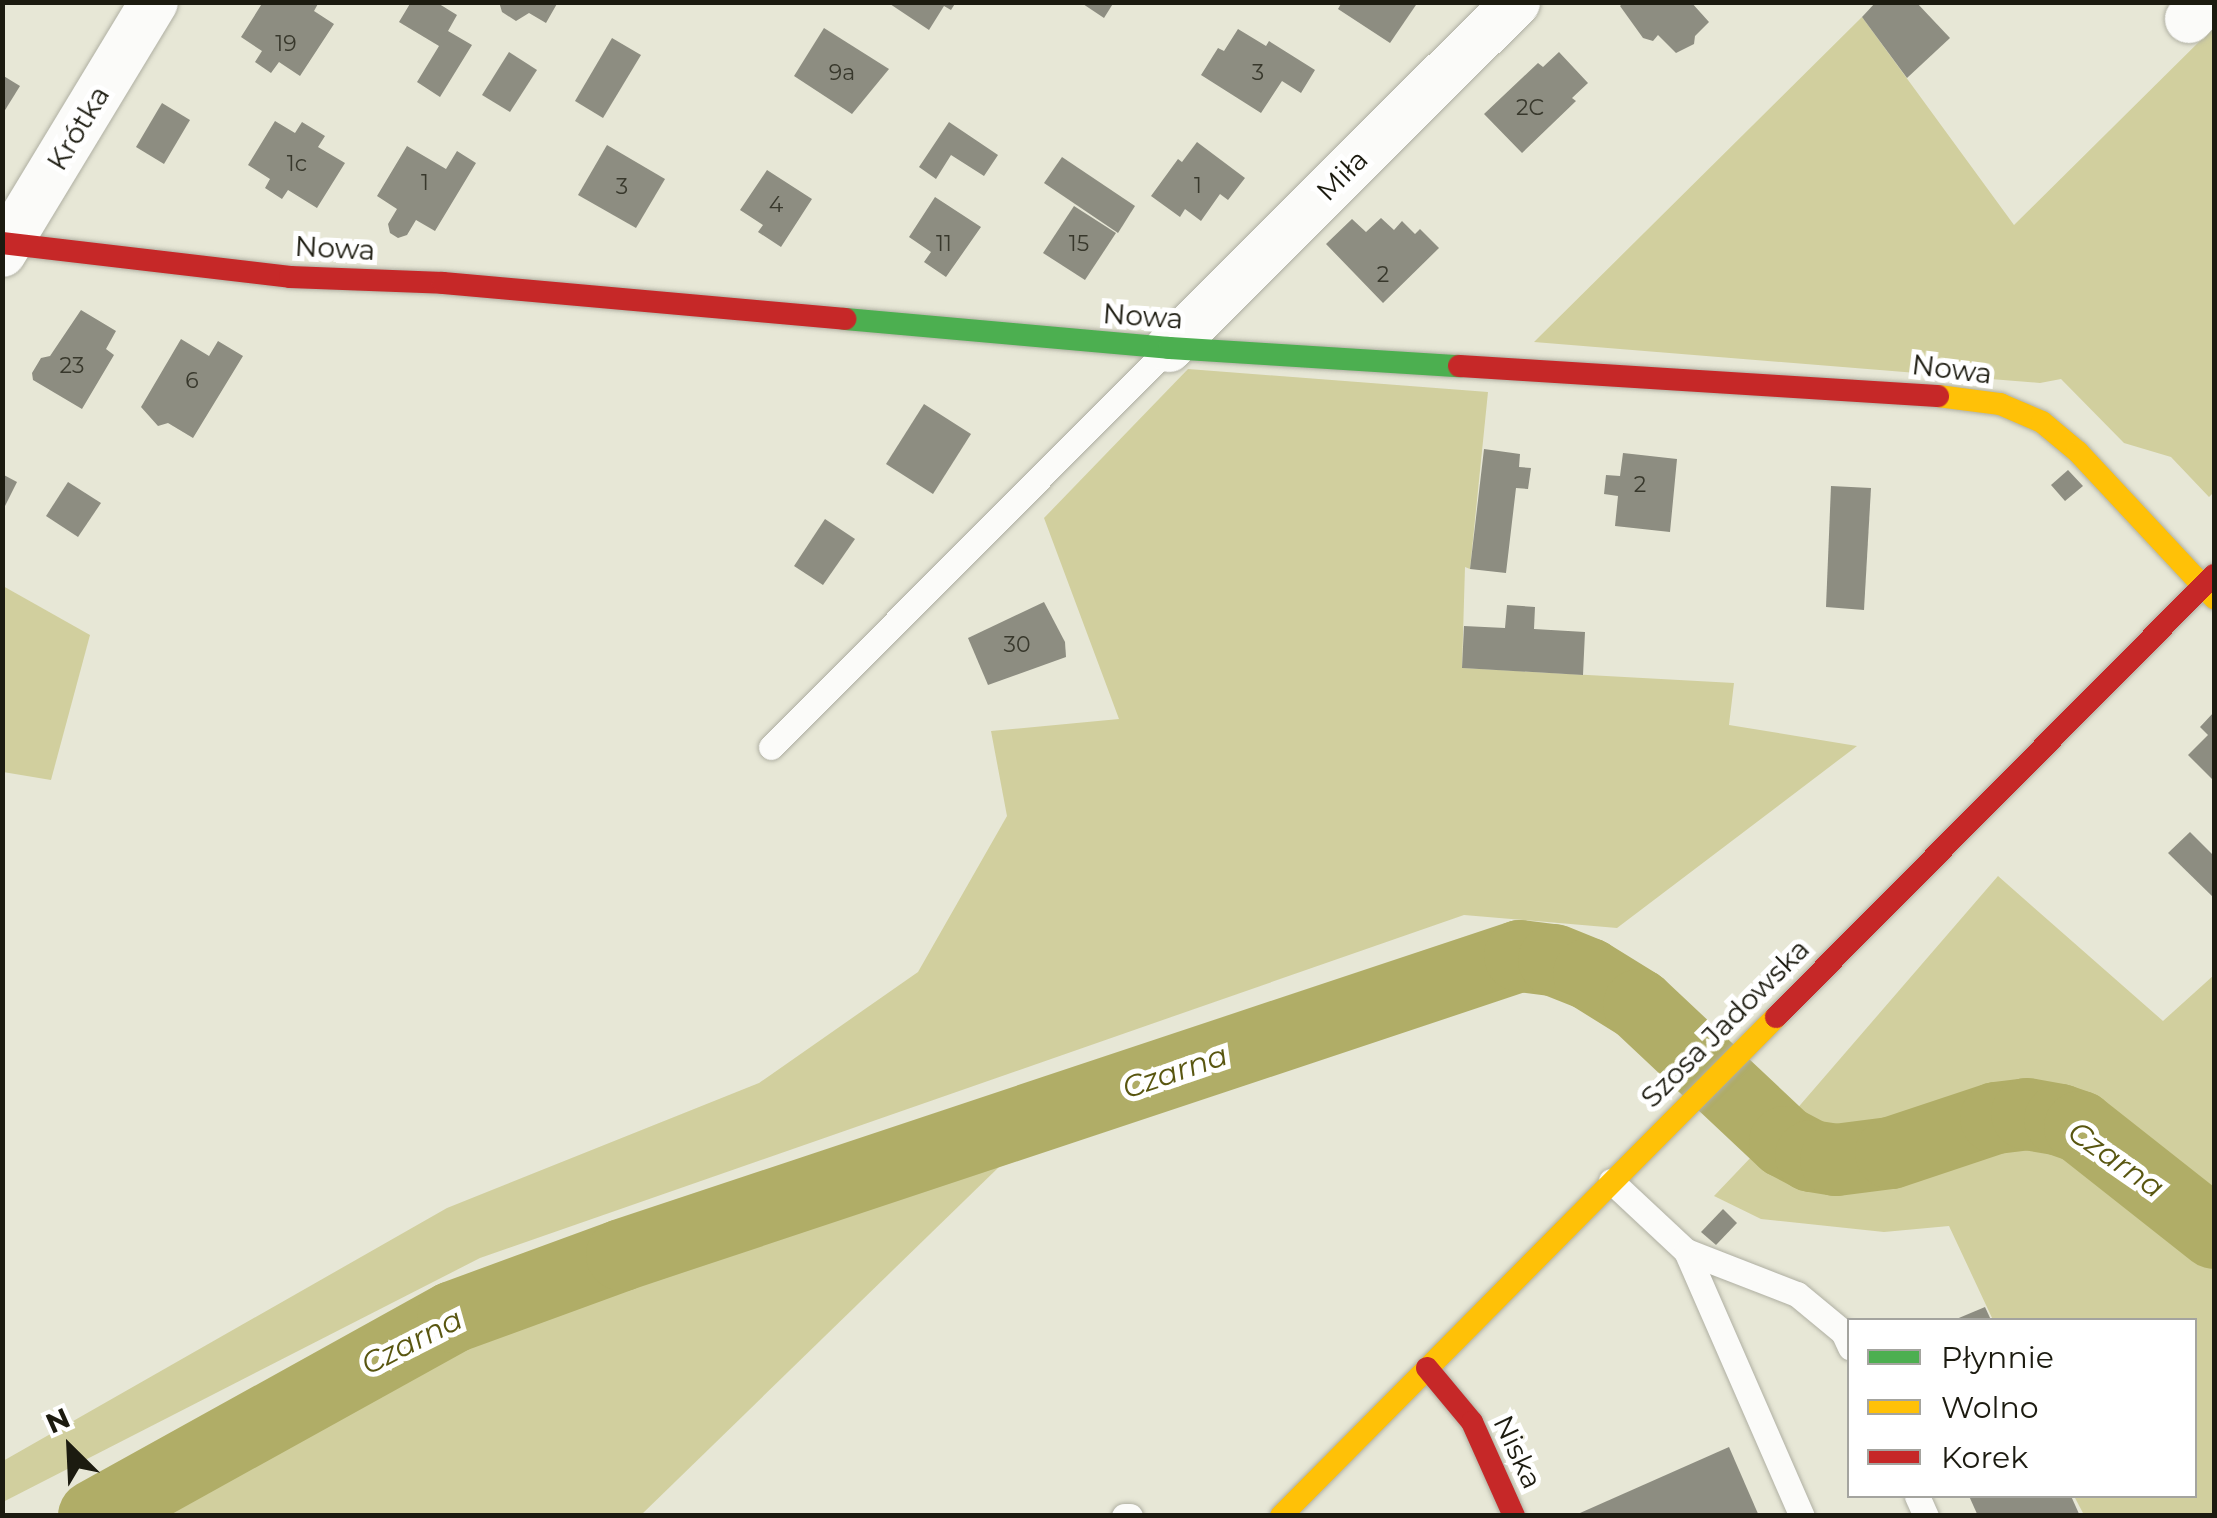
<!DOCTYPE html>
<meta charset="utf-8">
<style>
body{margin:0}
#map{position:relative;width:2217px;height:1518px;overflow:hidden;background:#e7e7d6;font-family:Montserrat,sans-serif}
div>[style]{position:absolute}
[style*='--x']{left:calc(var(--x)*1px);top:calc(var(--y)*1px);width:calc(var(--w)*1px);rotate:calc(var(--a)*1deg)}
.green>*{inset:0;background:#d1cf9e}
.river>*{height:72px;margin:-36px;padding:0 36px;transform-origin:36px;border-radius:36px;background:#b0ad67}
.building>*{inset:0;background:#8d8d81}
.roads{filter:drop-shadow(0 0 2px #afafa2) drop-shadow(0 0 2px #afafa2)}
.lane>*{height:25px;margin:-12.5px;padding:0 12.5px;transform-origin:12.5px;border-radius:12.5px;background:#fbfbf9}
.street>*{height:48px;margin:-24px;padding:0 24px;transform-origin:24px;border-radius:24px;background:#fbfbf9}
.fast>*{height:22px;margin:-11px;padding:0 11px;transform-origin:11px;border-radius:11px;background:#4caf50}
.slow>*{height:22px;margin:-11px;padding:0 11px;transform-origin:11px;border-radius:11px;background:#ffc107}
.jam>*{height:22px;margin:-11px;padding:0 11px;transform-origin:11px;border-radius:11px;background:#c62828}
span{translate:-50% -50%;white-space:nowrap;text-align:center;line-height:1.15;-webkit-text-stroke:10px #fff;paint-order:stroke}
.number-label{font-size:22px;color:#38382c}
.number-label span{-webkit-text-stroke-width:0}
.street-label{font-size:28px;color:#1c1b10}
.water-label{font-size:30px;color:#595610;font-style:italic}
.frame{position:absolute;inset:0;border:5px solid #1c1b10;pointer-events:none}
.legend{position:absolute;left:1847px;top:1318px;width:350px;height:180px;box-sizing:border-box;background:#fff;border:2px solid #a4a49f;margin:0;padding:12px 18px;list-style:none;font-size:30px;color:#1c1b10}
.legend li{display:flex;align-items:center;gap:20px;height:50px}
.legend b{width:50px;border:2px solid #a4a49f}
.north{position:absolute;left:20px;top:1398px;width:100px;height:100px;-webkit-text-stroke:8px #fff;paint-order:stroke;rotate:336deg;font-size:28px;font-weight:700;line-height:40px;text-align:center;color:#1c1b10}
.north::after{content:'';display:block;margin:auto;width:35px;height:45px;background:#1c1b10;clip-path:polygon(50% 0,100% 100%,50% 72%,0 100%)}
</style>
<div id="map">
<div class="green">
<i style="clip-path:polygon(1862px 17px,2014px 225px,2214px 27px,2214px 492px,2209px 497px,2171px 457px,2124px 443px,2061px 379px,2040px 383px,1534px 342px)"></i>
<i style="clip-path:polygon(1188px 369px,1488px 392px,1470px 569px,1465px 567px,1462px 668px,1734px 683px,1729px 725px,1857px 746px,1617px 928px,1464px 915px,480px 1258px,3px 1502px,3px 1461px,447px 1208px,759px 1083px,918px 972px,1007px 816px,991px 731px,1119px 719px,1044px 518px)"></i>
<i style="clip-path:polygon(3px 586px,90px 635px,51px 780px,3px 772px)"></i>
<i style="clip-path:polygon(1998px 876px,2163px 1021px,2214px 975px,2214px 1515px,2084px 1515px,2074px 1496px,2194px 1496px,2194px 1320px,1993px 1320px,1949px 1226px,1884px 1232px,1761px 1219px,1714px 1196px,1795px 1111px)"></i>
<i style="clip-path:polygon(1037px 1130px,641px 1515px,136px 1515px,461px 1335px)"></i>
</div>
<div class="river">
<i style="--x:94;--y:1516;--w:410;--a:-29"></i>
<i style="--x:453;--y:1317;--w:180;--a:-20.1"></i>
<i style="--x:622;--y:1255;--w:946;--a:-18.42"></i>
<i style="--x:1520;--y:956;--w:34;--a:7"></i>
<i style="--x:1554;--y:960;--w:38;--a:22"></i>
<i style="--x:1589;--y:974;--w:59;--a:31.8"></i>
<i style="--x:1639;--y:1005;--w:200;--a:43.2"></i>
<i style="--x:1785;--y:1142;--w:30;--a:28"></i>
<i style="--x:1811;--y:1156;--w:25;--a:9"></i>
<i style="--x:1836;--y:1160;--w:55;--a:-7.3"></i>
<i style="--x:1891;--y:1153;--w:111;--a:-18.4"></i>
<i style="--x:1996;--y:1118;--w:31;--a:-7"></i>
<i style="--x:2027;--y:1114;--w:34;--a:10"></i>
<i style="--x:2060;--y:1120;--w:21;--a:19"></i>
<i style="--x:2080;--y:1127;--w:171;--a:38.3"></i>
</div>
<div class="building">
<i style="clip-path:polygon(263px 2px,319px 2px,314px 11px,334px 24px,300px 76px,279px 62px,271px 73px,255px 62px,262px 51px,241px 37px)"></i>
<i style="clip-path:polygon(411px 2px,436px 2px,457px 15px,448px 31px,472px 45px,440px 97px,417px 82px,439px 46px,399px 22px)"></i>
<i style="clip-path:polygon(499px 2px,558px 2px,546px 23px,529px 13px,516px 21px,502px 12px)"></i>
<i style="clip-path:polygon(887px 2px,956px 2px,951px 10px,944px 6px,929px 30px)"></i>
<i style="clip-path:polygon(1080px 2px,1114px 2px,1104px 18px)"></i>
<i style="clip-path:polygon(1342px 2px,1418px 2px,1390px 43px,1338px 9px)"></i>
<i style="clip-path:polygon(1624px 2px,1691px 2px,1709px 22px,1695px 36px,1694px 44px,1676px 53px,1658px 35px,1653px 41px,1643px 38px,1620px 6px)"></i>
<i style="clip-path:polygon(1876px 2px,1916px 2px,1950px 38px,1907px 78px,1862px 17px)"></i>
<i style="clip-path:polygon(824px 28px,889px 69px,852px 114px,794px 76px)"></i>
<i style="clip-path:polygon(1238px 29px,1266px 46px,1269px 41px,1315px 70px,1301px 93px,1282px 81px,1261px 113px,1201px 75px,1218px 48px,1224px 51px)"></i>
<i style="clip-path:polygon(612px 38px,641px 55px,603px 118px,575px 101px)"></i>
<i style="clip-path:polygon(509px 52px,537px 70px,510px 112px,482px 95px)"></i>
<i style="clip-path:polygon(1559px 52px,1588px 83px,1572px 98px,1576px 101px,1522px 153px,1484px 114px,1538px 63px,1543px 67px)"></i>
<i style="clip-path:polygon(2px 75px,20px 86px,2px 115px)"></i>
<i style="clip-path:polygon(162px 103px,190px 120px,164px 164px,136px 147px)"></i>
<i style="clip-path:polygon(275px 121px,295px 133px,302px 122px,325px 136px,318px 147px,345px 163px,317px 208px,288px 190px,282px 199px,265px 188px,270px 179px,248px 165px)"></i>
<i style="clip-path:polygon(949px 122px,998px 155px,984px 176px,951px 155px,936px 179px,919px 167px)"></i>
<i style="clip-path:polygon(1197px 142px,1245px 178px,1228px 200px,1220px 194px,1201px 221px,1185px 209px,1180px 217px,1151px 196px,1178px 159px,1182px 162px)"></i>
<i style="clip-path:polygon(607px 145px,665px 179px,636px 228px,578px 195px)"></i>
<i style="clip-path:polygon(407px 146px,446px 169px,457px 151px,476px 163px,435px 231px,416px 220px,407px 235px,398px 238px,390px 233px,388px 224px,397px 209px,377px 196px)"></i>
<i style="clip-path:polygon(1062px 157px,1135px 206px,1118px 233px,1044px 183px)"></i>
<i style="clip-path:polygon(767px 170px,812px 199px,781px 247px,758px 232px,763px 225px,740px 210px)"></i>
<i style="clip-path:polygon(935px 197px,981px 227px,946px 277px,924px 262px,931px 252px,909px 237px)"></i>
<i style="clip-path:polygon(1074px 206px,1116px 233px,1085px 280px,1043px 253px)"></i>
<i style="clip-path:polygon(1381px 218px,1394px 230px,1402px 221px,1415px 234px,1420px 229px,1439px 248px,1383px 303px,1326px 244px,1352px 219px,1366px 232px)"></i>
<i style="clip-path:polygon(81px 310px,116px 331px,106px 349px,114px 355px,82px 409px,33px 380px,32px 373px,41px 358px,50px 356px)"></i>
<i style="clip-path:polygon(181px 339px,209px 356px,218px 341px,243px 356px,193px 438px,168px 423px,158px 426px,141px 407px)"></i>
<i style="clip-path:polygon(924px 404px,971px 434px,933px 494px,886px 464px)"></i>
<i style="clip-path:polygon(1484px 449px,1520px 454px,1519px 467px,1531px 468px,1528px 489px,1516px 488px,1506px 573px,1470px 569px)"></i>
<i style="clip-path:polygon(1623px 453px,1677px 459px,1670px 532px,1615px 526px,1618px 496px,1604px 494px,1606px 475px,1620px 476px)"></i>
<i style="clip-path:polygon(2068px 470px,2083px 486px,2065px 501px,2051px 485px)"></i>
<i style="clip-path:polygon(2px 474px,17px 482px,2px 512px)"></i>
<i style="clip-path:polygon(68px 482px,101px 503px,78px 537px,46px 516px)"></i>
<i style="clip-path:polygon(1831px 486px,1871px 488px,1864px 610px,1826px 607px)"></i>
<i style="clip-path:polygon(825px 519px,855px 539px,823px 585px,794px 566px)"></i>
<i style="clip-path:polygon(1044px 602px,1065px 642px,1066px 657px,988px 685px,968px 638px)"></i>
<i style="clip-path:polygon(1507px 605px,1535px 607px,1534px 629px,1585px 632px,1583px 675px,1462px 668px,1464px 626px,1505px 628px)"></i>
<i style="clip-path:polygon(2214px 712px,2214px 781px,2188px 755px,2208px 735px,2200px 727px)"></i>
<i style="clip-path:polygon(2190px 832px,2214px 856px,2214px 898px,2168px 853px)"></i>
<i style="clip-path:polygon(1723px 1209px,1737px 1223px,1716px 1245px,1701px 1232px)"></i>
<i style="clip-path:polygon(1985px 1307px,1991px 1320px,1954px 1320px)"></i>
<i style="clip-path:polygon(1729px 1447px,1759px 1516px,1582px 1516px,1580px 1513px)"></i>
<i style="clip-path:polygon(1969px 1496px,2071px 1496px,2080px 1516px,1978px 1516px)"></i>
</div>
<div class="roads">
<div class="lane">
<i style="--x:771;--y:747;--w:561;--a:-45.07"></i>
<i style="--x:1611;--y:1181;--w:103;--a:43"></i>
<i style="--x:1686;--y:1251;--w:289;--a:66.4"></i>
<i style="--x:1686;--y:1251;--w:119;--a:21.2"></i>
<i style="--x:1797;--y:1294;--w:60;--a:39.6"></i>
<i style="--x:1843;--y:1332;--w:17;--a:65"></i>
<i style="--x:1917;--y:1496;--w:22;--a:66"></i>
<i style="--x:1124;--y:1516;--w:6;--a:0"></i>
</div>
<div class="street">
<i style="--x:2189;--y:19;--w:23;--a:-47"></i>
<i style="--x:2;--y:253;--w:293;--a:-58.8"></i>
<i style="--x:1169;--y:348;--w:490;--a:-44.9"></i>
</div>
<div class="fast">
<i style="--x:845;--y:319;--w:325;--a:5.1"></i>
<i style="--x:1169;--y:348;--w:291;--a:3.6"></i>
</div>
<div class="slow">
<i style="--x:1938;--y:396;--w:63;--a:7.4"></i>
<i style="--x:2000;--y:404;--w:46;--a:23.2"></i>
<i style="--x:2042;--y:422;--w:47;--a:39.8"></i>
<i style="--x:2078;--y:452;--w:200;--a:47"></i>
<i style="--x:1281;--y:1516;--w:703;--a:-45.23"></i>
</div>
<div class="jam">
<i style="--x:2;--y:243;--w:290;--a:6.7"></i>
<i style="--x:290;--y:277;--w:153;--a:2.2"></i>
<i style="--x:443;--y:283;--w:404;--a:5.1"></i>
<i style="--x:1459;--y:366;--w:480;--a:3.6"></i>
<i style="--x:1776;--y:1017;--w:622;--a:-45.26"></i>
<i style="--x:1427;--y:1368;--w:70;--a:50.2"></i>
<i style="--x:1472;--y:1422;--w:103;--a:65.9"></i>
</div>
</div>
<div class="number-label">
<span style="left:286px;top:44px">19</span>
<span style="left:842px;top:73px">9a</span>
<span style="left:1258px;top:73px">3</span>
<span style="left:1530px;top:108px">2C</span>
<span style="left:297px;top:164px">1c</span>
<span style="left:425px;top:183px">1</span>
<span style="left:1198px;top:186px">1</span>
<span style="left:622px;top:187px">3</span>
<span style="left:776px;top:205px">4</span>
<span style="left:944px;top:244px">11</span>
<span style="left:1079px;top:244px">15</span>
<span style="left:1383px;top:275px">2</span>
<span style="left:72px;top:366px">23</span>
<span style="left:192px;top:381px">6</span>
<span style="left:1640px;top:485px">2</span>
<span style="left:1017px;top:645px">30</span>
</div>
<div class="street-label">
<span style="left:78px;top:128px;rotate:-59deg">Krótka</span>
<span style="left:1342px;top:175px;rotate:-45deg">Miła</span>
<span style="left:335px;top:248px;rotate:3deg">Nowa</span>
<span style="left:1143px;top:316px;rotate:4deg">Nowa</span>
<span style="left:1952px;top:369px;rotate:7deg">Nowa</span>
<span style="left:1725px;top:1023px;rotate:-45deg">Szosa Jadowska</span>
<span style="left:1518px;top:1452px;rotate:65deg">Niska</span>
</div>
<div class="water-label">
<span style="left:1175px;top:1072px;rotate:-19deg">Czarna</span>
<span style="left:2116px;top:1160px;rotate:35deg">Czarna</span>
<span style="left:412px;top:1342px;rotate:-27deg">Czarna</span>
</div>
<div class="frame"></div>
<ul class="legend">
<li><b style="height:12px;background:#4caf50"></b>Płynnie</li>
<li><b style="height:12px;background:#ffc107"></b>Wolno</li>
<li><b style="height:12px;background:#c62828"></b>Korek</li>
</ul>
<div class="north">N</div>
</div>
